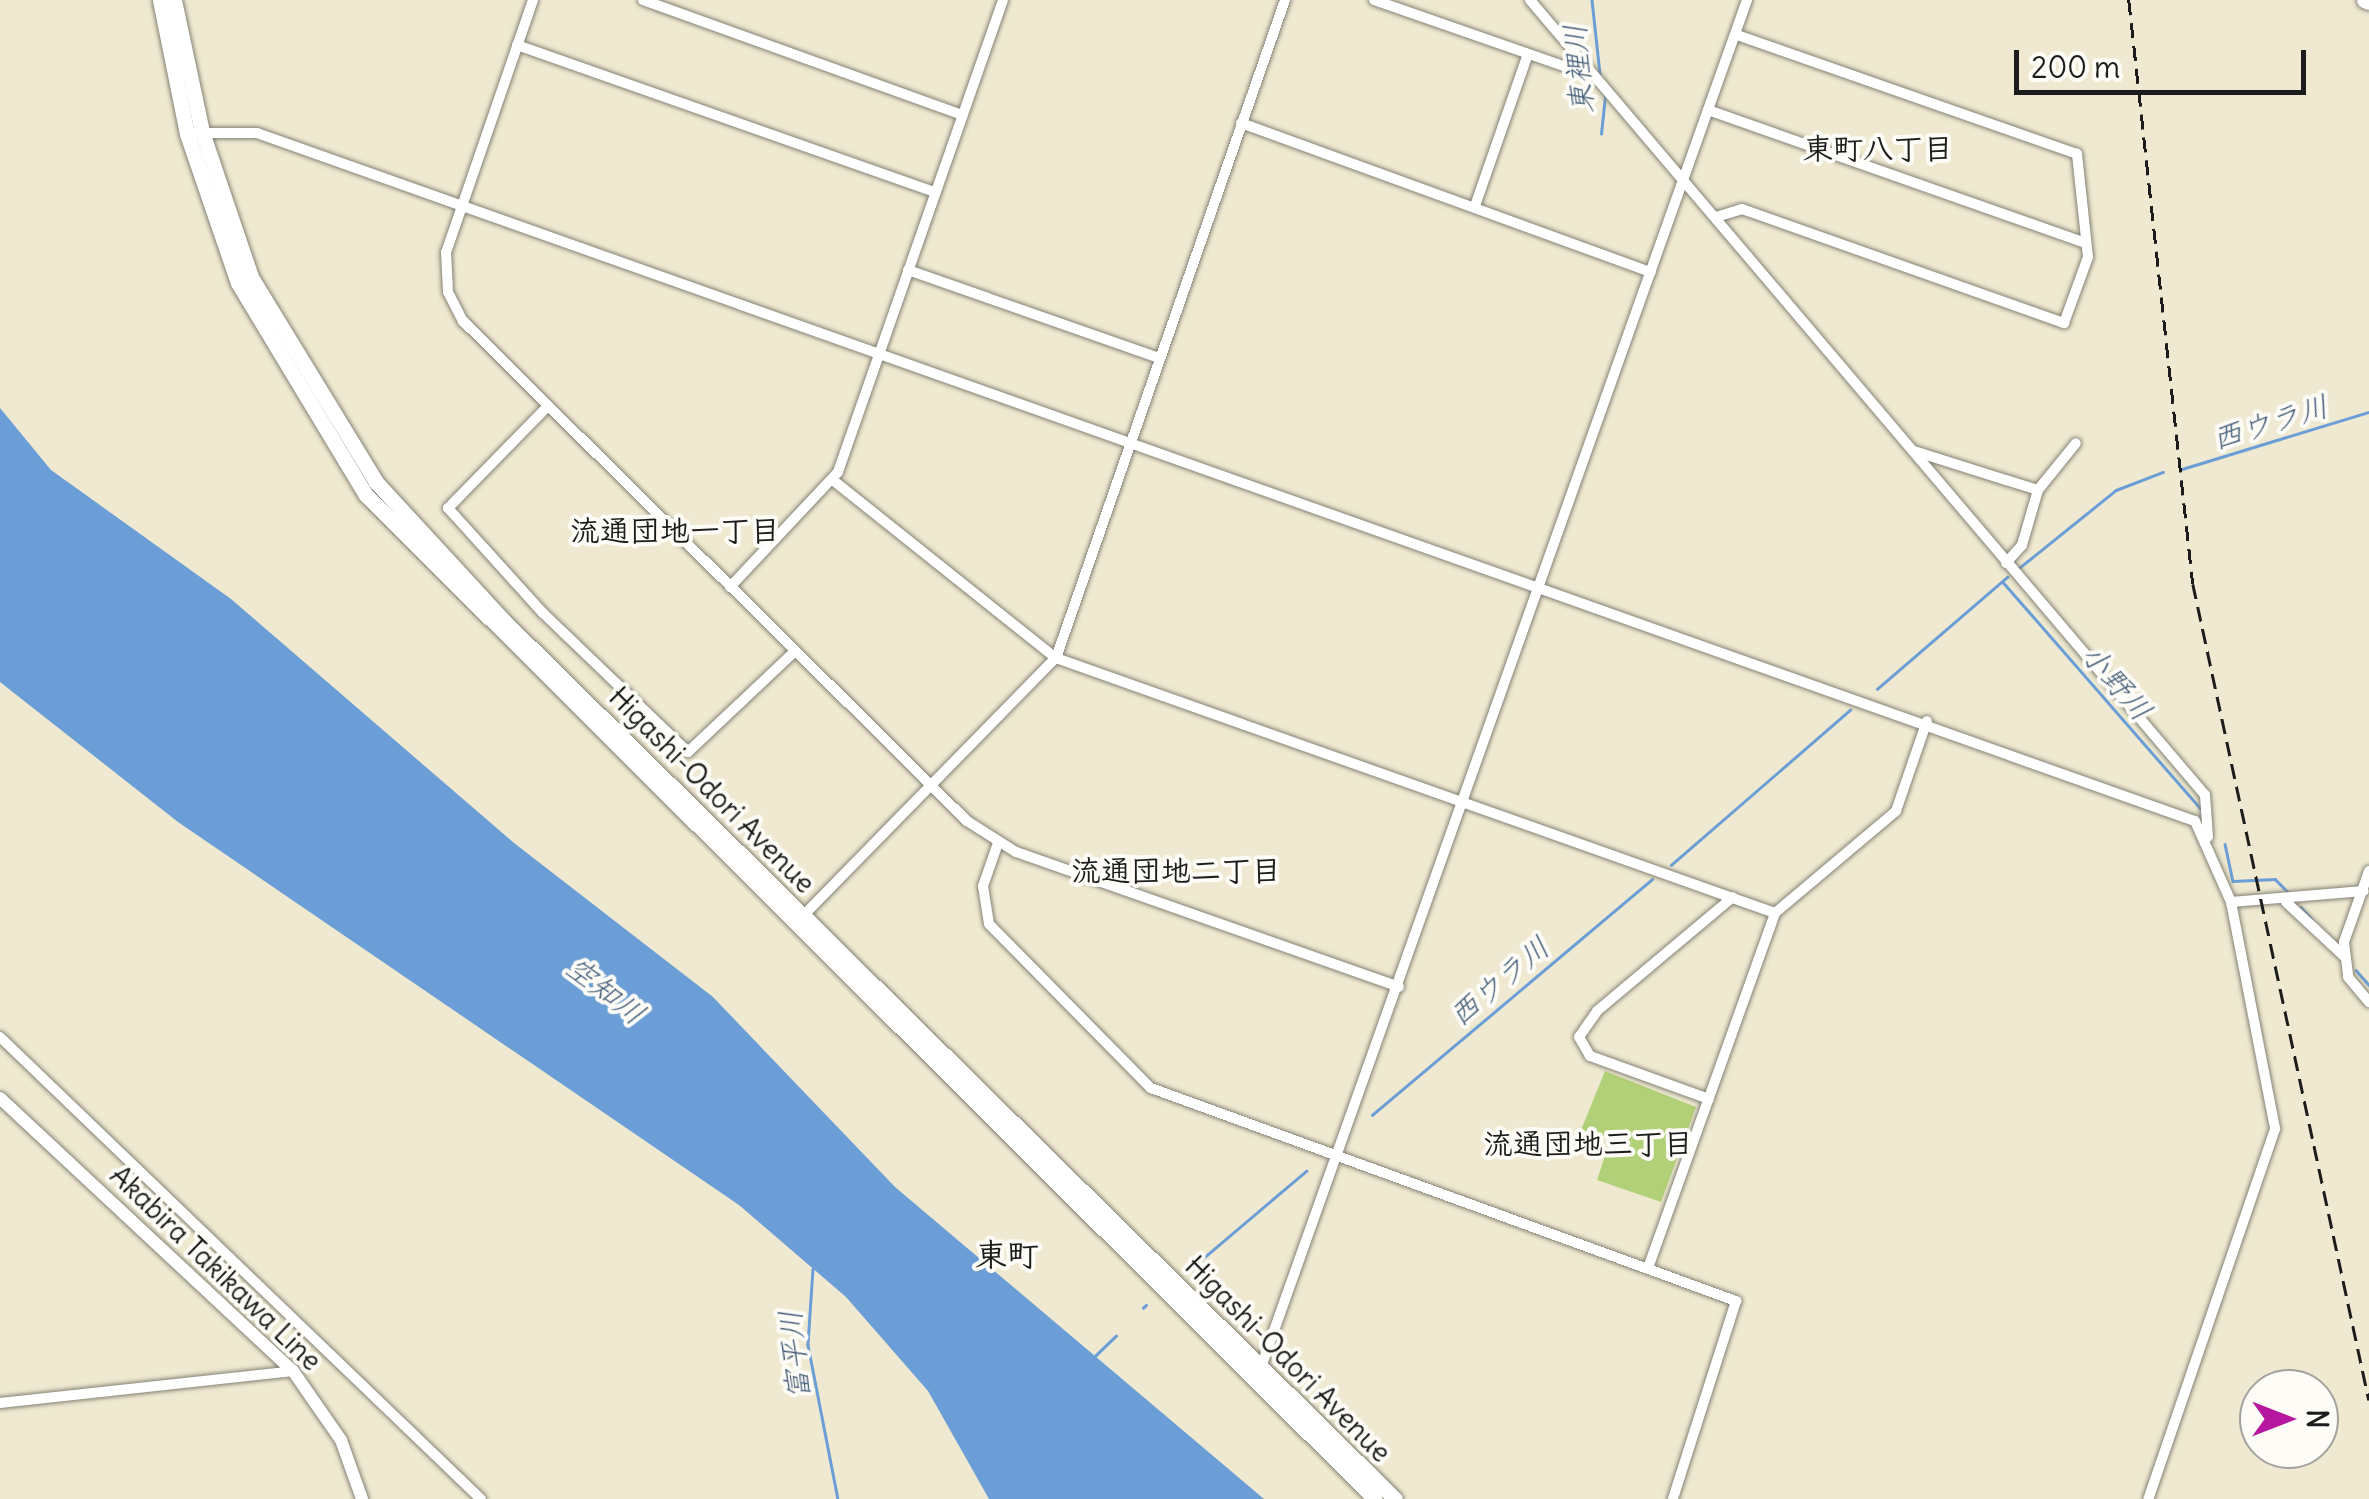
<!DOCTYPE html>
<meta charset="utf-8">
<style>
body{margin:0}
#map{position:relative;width:2369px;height:1499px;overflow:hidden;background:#eee9d0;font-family:Delius,"Klee One",sans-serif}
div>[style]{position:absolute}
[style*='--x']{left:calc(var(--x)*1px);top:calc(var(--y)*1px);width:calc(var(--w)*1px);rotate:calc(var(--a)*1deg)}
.green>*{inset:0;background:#b2d077}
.water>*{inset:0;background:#6b9ed6}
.stream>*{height:2.5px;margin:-1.25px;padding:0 1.25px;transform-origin:1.25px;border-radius:1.25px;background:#6b9ed6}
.roads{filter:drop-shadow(0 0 2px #858276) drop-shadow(0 0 2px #858276)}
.minor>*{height:10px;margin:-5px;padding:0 5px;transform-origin:5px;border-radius:5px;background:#fff}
.major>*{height:12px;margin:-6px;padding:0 6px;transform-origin:6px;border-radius:6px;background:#fff}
.highway>*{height:15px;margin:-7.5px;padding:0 7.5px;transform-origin:7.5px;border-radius:7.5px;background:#fff}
.rail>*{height:2.5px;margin-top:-1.25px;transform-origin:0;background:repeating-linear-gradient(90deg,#1c1c1c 0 15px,transparent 0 23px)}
span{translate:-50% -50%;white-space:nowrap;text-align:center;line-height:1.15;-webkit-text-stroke:8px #fdfcf7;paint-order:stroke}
.street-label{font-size:28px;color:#1c1c1c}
.water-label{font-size:30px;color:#445d79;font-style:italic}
.neighbourhood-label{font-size:30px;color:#1c1c1c;font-weight:700}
.quarter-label{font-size:32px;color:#1c1c1c;font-weight:700}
.north{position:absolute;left:2239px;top:1369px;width:100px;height:100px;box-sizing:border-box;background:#fdfcf7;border:2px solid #a3a29f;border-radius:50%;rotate:90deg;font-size:28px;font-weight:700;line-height:40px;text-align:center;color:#1c1c1c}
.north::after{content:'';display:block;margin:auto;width:35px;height:45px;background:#b5179e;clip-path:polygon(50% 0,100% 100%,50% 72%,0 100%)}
.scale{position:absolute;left:2014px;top:50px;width:292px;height:45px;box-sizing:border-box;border:5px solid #1c1c1c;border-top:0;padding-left:12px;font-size:30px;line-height:35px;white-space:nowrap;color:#1c1c1c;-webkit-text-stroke:8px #fdfcf7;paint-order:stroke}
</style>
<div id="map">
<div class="green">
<i style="clip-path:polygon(1605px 1071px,1696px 1107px,1661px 1202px,1597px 1180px,1611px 1138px,1581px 1130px)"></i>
</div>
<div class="water">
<i style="clip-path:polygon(0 408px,51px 470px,231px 599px,514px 843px,713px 997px,895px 1187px,1264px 1499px,989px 1499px,928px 1391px,846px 1297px,739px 1205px,178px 822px,0 682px)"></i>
</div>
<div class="stream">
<i style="--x:1592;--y:0;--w:74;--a:83.8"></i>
<i style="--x:1601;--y:134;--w:37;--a:-84"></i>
<i style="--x:2182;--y:469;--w:195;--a:-17"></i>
<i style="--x:2019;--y:568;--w:124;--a:-38.8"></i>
<i style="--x:2116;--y:490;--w:50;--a:-21"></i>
<i style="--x:2003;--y:582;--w:300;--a:48.9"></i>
<i style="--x:1877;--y:689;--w:172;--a:-40.7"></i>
<i style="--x:2225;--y:844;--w:38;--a:78"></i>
<i style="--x:2233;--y:881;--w:42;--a:-2.7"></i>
<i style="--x:2275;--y:879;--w:21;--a:45"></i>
<i style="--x:1671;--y:865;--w:237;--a:-40.9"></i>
<i style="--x:2301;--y:907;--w:15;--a:48"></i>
<i style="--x:2356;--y:970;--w:20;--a:49"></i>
<i style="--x:1372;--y:1115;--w:366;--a:-40.1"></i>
<i style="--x:1194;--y:1266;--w:147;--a:-40.3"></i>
<i style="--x:813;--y:1269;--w:76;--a:93.8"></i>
<i style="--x:808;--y:1345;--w:157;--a:79"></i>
<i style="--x:1143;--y:1308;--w:4;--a:-45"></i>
<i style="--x:1095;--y:1356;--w:29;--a:-44"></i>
</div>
<div class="roads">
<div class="minor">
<i style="--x:533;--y:0;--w:267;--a:109"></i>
<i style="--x:446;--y:252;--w:40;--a:87.1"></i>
<i style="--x:448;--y:292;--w:33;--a:63"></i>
<i style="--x:463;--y:321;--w:710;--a:44.77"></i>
<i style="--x:967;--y:821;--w:58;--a:32.3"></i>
<i style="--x:1016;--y:852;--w:406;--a:19.4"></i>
<i style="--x:643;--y:0;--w:339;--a:19.8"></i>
<i style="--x:1374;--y:0;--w:201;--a:19.2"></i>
<i style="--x:1564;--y:66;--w:21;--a:-5"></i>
<i style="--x:1530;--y:0;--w:1043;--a:49.67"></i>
<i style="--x:2205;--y:795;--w:42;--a:85.9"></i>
<i style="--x:517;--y:45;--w:443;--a:19.4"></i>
<i style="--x:1708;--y:110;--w:401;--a:19.4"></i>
<i style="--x:1241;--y:123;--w:436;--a:20"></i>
<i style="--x:198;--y:133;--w:59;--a:0"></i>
<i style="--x:257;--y:133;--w:2056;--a:19.55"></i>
<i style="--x:2195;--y:821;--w:89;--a:66"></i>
<i style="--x:2231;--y:902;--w:231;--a:79"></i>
<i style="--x:2275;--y:1129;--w:391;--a:108.9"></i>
<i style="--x:1475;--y:206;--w:161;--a:-70.8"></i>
<i style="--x:1716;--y:217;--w:27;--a:-17"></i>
<i style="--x:1742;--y:209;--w:342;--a:19.5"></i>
<i style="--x:2064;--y:323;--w:70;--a:-70"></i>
<i style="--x:2088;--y:257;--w:104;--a:-96.1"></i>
<i style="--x:2077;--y:154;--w:362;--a:-160.7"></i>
<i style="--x:908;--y:270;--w:266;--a:19.3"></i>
<i style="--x:548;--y:406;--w:143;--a:134.4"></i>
<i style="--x:448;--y:508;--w:142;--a:47.9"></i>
<i style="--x:543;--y:613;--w:201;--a:43.8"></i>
<i style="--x:688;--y:752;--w:147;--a:-43.3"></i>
<i style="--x:1914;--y:451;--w:130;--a:17.5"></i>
<i style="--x:834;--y:481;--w:284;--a:38.6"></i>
<i style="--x:1056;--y:658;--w:763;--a:19.53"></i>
<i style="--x:2006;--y:563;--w:24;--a:-48"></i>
<i style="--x:2022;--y:545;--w:57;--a:-73.8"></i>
<i style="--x:2038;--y:490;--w:60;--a:-51"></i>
<i style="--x:730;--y:587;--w:158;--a:-46.8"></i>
<i style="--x:838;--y:472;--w:500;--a:-70.73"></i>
<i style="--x:998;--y:843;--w:46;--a:109.2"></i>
<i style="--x:983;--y:886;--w:38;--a:81"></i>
<i style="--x:989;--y:924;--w:231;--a:45.4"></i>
<i style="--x:1151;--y:1088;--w:623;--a:20.01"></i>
<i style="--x:1736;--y:1301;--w:208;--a:107.7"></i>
<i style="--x:2369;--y:871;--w:75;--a:109.4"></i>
<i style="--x:2344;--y:942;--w:35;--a:83"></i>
<i style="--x:2348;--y:977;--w:33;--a:50"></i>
<i style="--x:2231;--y:902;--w:133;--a:-4.7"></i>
<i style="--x:2286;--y:902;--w:81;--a:43"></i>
<i style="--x:801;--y:918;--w:364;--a:-45.6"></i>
<i style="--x:1056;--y:658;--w:697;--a:-70.81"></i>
<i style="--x:0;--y:1037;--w:667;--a:43.85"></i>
<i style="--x:1709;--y:1099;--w:127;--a:-160.1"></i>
<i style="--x:1590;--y:1056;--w:22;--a:-120"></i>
<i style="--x:1579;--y:1037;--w:32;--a:-55"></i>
<i style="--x:1597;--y:1011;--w:177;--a:-40"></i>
<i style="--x:1648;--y:1268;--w:377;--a:-70.3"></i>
<i style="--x:1775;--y:913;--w:158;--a:-40.1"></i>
<i style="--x:1896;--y:811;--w:95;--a:-71"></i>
<i style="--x:1260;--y:1370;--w:1454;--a:-70.43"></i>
<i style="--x:0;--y:1403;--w:295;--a:-6.2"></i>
</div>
<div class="major">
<i style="--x:0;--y:1098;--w:400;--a:43"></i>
<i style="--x:293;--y:1371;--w:84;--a:55.2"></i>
<i style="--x:341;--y:1440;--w:63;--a:70.4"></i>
</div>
<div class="highway">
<i style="--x:160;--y:0;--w:137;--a:78.6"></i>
<i style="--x:187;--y:134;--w:157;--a:71.1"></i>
<i style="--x:238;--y:283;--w:248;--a:58.9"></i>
<i style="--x:366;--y:495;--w:1423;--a:44.86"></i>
<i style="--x:174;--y:0;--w:135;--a:78"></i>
<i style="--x:202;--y:132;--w:153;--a:71.3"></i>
<i style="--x:251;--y:277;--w:240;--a:58.6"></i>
<i style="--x:376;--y:482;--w:188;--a:47.4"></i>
<i style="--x:503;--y:620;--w:1252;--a:44.58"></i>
<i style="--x:2364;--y:0;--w:5;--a:22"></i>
</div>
</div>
<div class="rail">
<i style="--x:2129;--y:0;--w:587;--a:83.75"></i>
<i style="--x:2193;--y:584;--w:835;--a:77.83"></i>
</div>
<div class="street-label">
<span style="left:712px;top:790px;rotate:45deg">Higashi-Odori Avenue</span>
<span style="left:216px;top:1268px;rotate:44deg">Akabira Takikawa Line</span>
<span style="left:1288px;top:1359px;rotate:45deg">Higashi-Odori Avenue</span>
</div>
<div class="water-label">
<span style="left:1578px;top:69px;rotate:-95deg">東裡川</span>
<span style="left:2270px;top:422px;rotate:-17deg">西ウラ川</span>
<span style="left:2117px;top:682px;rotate:49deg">小野川</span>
<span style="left:1499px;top:981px;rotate:-40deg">西ウラ川</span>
<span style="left:606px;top:990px;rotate:38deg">空知川</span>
<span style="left:794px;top:1355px;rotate:-96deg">富平川</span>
</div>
<div class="neighbourhood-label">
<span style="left:1878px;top:148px">東町八丁目</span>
<span style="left:675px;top:530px">流通団地一丁目</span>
<span style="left:1176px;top:870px">流通団地二丁目</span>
<span style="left:1588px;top:1143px">流通団地三丁目</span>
</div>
<div class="quarter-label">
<span style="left:1007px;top:1255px">東町</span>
</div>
<div class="north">N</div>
<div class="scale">200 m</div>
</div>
